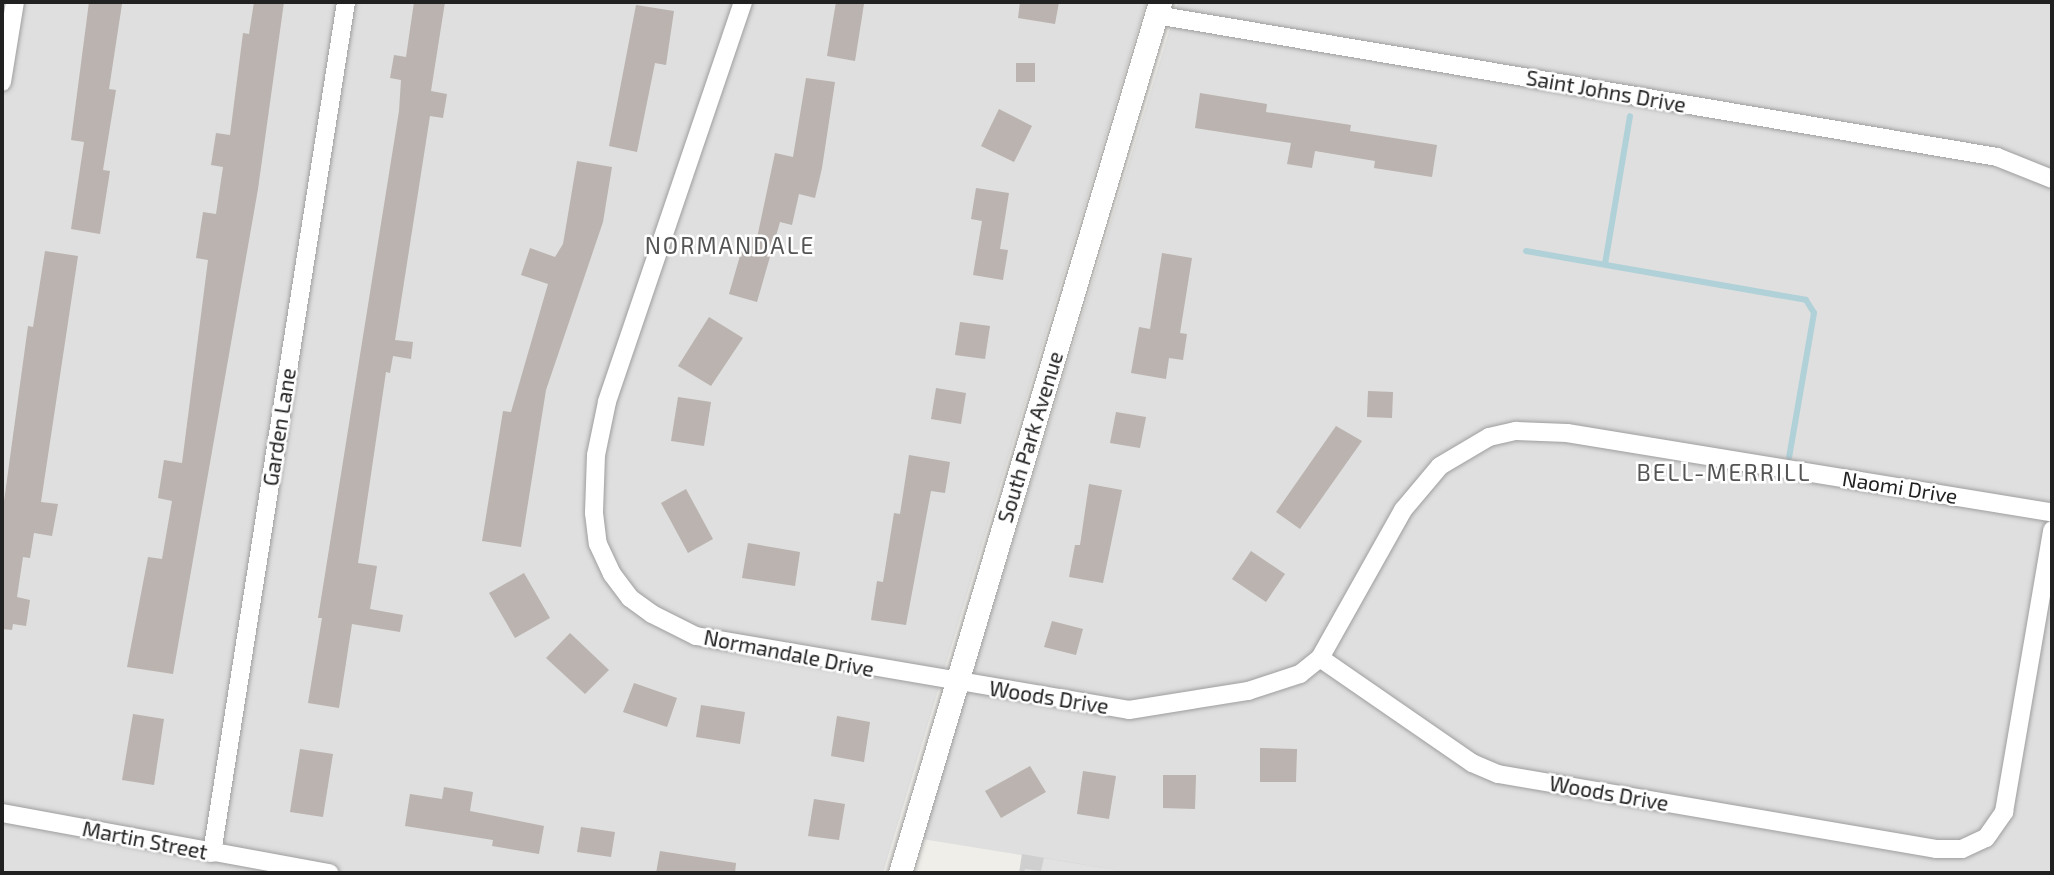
<!DOCTYPE html>
<style>
body{margin:0}
#map{position:relative;width:2054px;height:875px;overflow:hidden;background:#f0eee9;font-family:"Exo 2",sans-serif}
div>[style]{position:absolute}
[style*='--x']{left:calc(var(--x)*1px);top:calc(var(--y)*1px);width:calc(var(--w)*1px);rotate:calc(var(--a)*1deg)}
.residential>*{inset:0;background:#dfdfdf}
.religious>*{inset:0;background:#cfcfcf}
.parking>*{inset:0;background:#e1e1e1}
.stream>*{height:6px;margin:-3px;padding:0 3px;transform-origin:3px;border-radius:3px;background:#b0d1d8}
.building>*{inset:0;background:#bab3af}
.roads{filter:drop-shadow(0 0 2px #9e9e9e) drop-shadow(0 0 2px #9e9e9e)}
.minor>*{height:18px;margin:-9px;padding:0 9px;transform-origin:9px;border-radius:9px;background:#fff}
.tertiary>*{height:23px;margin:-11.5px;padding:0 11.5px;transform-origin:11.5px;border-radius:11.5px;background:#fff}
span{translate:-50% -50%;white-space:nowrap;text-align:center;line-height:1.15;-webkit-text-stroke:5px #fff;paint-order:stroke}
.street-label{font-size:21px;color:#212121}
.neighbourhood-label{font-size:23px;color:#545454;letter-spacing:2px}
.frame{position:absolute;inset:0;border:4px solid #212121;pointer-events:none}
</style>
<div id="map">
<div class="residential">
<i style="clip-path:polygon(2px 2px,1146px 2px,883px 873px,2px 873px)"></i>
<i style="clip-path:polygon(1178px 2px,2052px 2px,2052px 873px,1133px 873px,922px 839px)"></i>
</div>
<div class="religious">
<i style="clip-path:polygon(1022px 854px,1133px 873px,1019px 873px)"></i>
</div>
<div class="parking">
<i style="clip-path:polygon(1044px 858px,1133px 873px,1024px 873px,1025px 869px,1041px 871px)"></i>
</div>
<div class="stream">
<i style="--x:1526;--y:251;--w:284;--a:9.9"></i>
<i style="--x:1806;--y:300;--w:15;--a:58"></i>
<i style="--x:1814;--y:313;--w:146;--a:99.8"></i>
<i style="--x:1605;--y:264;--w:150;--a:-80.4"></i>
</div>
<div class="building">
<i style="clip-path:polygon(89px 2px,122px 4px,109px 89px,116px 90px,103px 170px,110px 171px,100px 234px,71px 229px,84px 142px,71px 140px)"></i>
<i style="clip-path:polygon(254px 2px,284px 2px,258px 189px,173px 674px,127px 667px,148px 557px,162px 559px,172px 501px,158px 498px,164px 460px,182px 463px,208px 260px,196px 258px,203px 212px,216px 214px,223px 167px,211px 165px,216px 133px,230px 135px,243px 33px,249px 34px)"></i>
<i style="clip-path:polygon(414px 2px,445px 2px,431px 91px,447px 94px,443px 118px,430px 116px,395px 340px,413px 342px,411px 359px,393px 356px,390px 373px,386px 372px,358px 563px,377px 566px,370px 609px,403px 615px,400px 632px,352px 624px,339px 708px,308px 703px,322px 618px,318px 618px,399px 111px,401px 80px,390px 78px,394px 55px,406px 57px)"></i>
<i style="clip-path:polygon(836px 2px,864px 4px,855px 61px,827px 56px)"></i>
<i style="clip-path:polygon(1020px 2px,1059px 2px,1055px 24px,1018px 18px)"></i>
<i style="clip-path:polygon(636px 5px,674px 11px,666px 65px,655px 63px,637px 152px,609px 146px)"></i>
<i style="clip-path:polygon(1016px 63px,1035px 63px,1035px 82px,1016px 82px)"></i>
<i style="clip-path:polygon(806px 78px,835px 82px,822px 168px,815px 198px,799px 194px,792px 225px,780px 222px,757px 302px,729px 294px,746px 235px,757px 238px,775px 153px,793px 157px)"></i>
<i style="clip-path:polygon(1200px 93px,1267px 104px,1266px 112px,1351px 125px,1350px 131px,1437px 145px,1432px 177px,1374px 168px,1375px 161px,1315px 151px,1312px 168px,1287px 164px,1291px 143px,1195px 128px)"></i>
<i style="clip-path:polygon(999px 109px,1032px 126px,1014px 162px,981px 146px)"></i>
<i style="clip-path:polygon(577px 161px,612px 167px,603px 222px,546px 390px,521px 547px,482px 541px,503px 411px,511px 412px,548px 284px,521px 275px,530px 248px,555px 257px,563px 244px)"></i>
<i style="clip-path:polygon(976px 188px,1009px 193px,1000px 249px,1008px 250px,1003px 280px,973px 275px,982px 221px,971px 219px)"></i>
<i style="clip-path:polygon(45px 251px,78px 256px,41px 502px,58px 504px,52px 536px,34px 533px,30px 558px,23px 557px,17px 597px,30px 600px,26px 626px,13px 624px,12px 630px,2px 629px,2px 516px,28px 326px,33px 327px)"></i>
<i style="clip-path:polygon(1162px 253px,1192px 258px,1180px 333px,1187px 334px,1183px 360px,1169px 358px,1166px 379px,1131px 373px,1139px 327px,1150px 329px)"></i>
<i style="clip-path:polygon(709px 317px,743px 338px,711px 386px,678px 366px)"></i>
<i style="clip-path:polygon(960px 322px,990px 326px,985px 359px,955px 355px)"></i>
<i style="clip-path:polygon(936px 388px,966px 393px,961px 424px,931px 419px)"></i>
<i style="clip-path:polygon(1368px 391px,1393px 392px,1392px 418px,1367px 417px)"></i>
<i style="clip-path:polygon(678px 397px,711px 402px,704px 446px,671px 441px)"></i>
<i style="clip-path:polygon(1116px 412px,1146px 417px,1140px 448px,1110px 443px)"></i>
<i style="clip-path:polygon(1336px 426px,1362px 441px,1300px 529px,1276px 512px)"></i>
<i style="clip-path:polygon(909px 455px,950px 462px,945px 493px,931px 491px,906px 625px,871px 620px,877px 581px,883px 582px,894px 513px,900px 514px)"></i>
<i style="clip-path:polygon(1089px 484px,1122px 490px,1103px 583px,1069px 577px,1075px 545px,1080px 545px)"></i>
<i style="clip-path:polygon(686px 489px,713px 539px,688px 553px,661px 503px)"></i>
<i style="clip-path:polygon(748px 543px,800px 552px,795px 586px,742px 578px)"></i>
<i style="clip-path:polygon(1251px 551px,1285px 574px,1266px 602px,1232px 579px)"></i>
<i style="clip-path:polygon(524px 573px,550px 618px,515px 638px,489px 593px)"></i>
<i style="clip-path:polygon(1052px 621px,1083px 629px,1076px 655px,1044px 647px)"></i>
<i style="clip-path:polygon(570px 633px,609px 670px,585px 694px,546px 658px)"></i>
<i style="clip-path:polygon(634px 683px,677px 698px,667px 727px,623px 712px)"></i>
<i style="clip-path:polygon(701px 705px,745px 712px,740px 744px,696px 737px)"></i>
<i style="clip-path:polygon(133px 714px,164px 719px,154px 785px,122px 780px)"></i>
<i style="clip-path:polygon(837px 716px,870px 722px,864px 762px,831px 756px)"></i>
<i style="clip-path:polygon(1260px 748px,1297px 749px,1296px 782px,1260px 782px)"></i>
<i style="clip-path:polygon(300px 749px,333px 754px,323px 817px,290px 812px)"></i>
<i style="clip-path:polygon(1030px 766px,1046px 792px,1001px 818px,985px 791px)"></i>
<i style="clip-path:polygon(1083px 771px,1116px 776px,1109px 819px,1077px 814px)"></i>
<i style="clip-path:polygon(1163px 775px,1196px 775px,1195px 809px,1163px 808px)"></i>
<i style="clip-path:polygon(444px 787px,473px 792px,470px 811px,544px 826px,539px 854px,492px 846px,493px 840px,405px 826px,410px 794px,442px 799px)"></i>
<i style="clip-path:polygon(814px 799px,845px 804px,839px 840px,808px 836px)"></i>
<i style="clip-path:polygon(581px 827px,615px 832px,611px 857px,577px 852px)"></i>
<i style="clip-path:polygon(660px 851px,736px 863px,735px 873px,656px 873px)"></i>
</div>
<div class="roads">
<div class="minor">
<i style="--x:743;--y:2;--w:422;--a:108.8"></i>
<i style="--x:607;--y:402;--w:54;--a:101.7"></i>
<i style="--x:596;--y:455;--w:58;--a:92"></i>
<i style="--x:594;--y:513;--w:31;--a:83"></i>
<i style="--x:598;--y:544;--w:33;--a:65"></i>
<i style="--x:612;--y:574;--w:30;--a:53"></i>
<i style="--x:630;--y:598;--w:27;--a:36"></i>
<i style="--x:652;--y:614;--w:49;--a:26.6"></i>
<i style="--x:696;--y:636;--w:439;--a:9.7"></i>
<i style="--x:1129;--y:710;--w:121;--a:-9.1"></i>
<i style="--x:1248;--y:691;--w:55;--a:-18.1"></i>
<i style="--x:1300;--y:674;--w:26;--a:-39"></i>
<i style="--x:1320;--y:658;--w:170;--a:-60.7"></i>
<i style="--x:1403;--y:510;--w:57;--a:-49.9"></i>
<i style="--x:1440;--y:466;--w:57;--a:-30.6"></i>
<i style="--x:1489;--y:437;--w:28;--a:-13"></i>
<i style="--x:1516;--y:431;--w:51;--a:2.2"></i>
<i style="--x:1567;--y:433;--w:491;--a:9.3"></i>
<i style="--x:1156;--y:15;--w:853;--a:9.58"></i>
<i style="--x:1997;--y:157;--w:59;--a:21.8"></i>
<i style="--x:2;--y:82;--w:81;--a:-80.8"></i>
<i style="--x:1320;--y:658;--w:185;--a:34.6"></i>
<i style="--x:1472;--y:763;--w:28;--a:23"></i>
<i style="--x:1498;--y:774;--w:444;--a:9.7"></i>
<i style="--x:1936;--y:849;--w:26;--a:0"></i>
<i style="--x:1962;--y:849;--w:26;--a:-25"></i>
<i style="--x:1986;--y:838;--w:32;--a:-55"></i>
<i style="--x:2004;--y:812;--w:286;--a:-80.3"></i>
<i style="--x:2;--y:813;--w:333;--a:10.4"></i>
<i style="--x:212;--y:853;--w:861;--a:-81.05"></i>
</div>
<div class="tertiary">
<i style="--x:900;--y:873;--w:909;--a:-73.38"></i>
</div>
</div>
<div class="street-label">
<span style="left:1606px;top:91px;rotate:10deg">Saint Johns Drive</span>
<span style="left:279px;top:427px;rotate:-81deg">Garden Lane</span>
<span style="left:1030px;top:437px;rotate:-73deg">South Park Avenue</span>
<span style="left:1900px;top:487px;rotate:9deg">Naomi Drive</span>
<span style="left:789px;top:653px;rotate:11deg">Normandale Drive</span>
<span style="left:1049px;top:697px;rotate:9deg">Woods Drive</span>
<span style="left:1609px;top:793px;rotate:10deg">Woods Drive</span>
<span style="left:145px;top:840px;rotate:11deg">Martin Street</span>
</div>
<div class="neighbourhood-label">
<span style="left:730px;top:245px">NORMANDALE</span>
<span style="left:1724px;top:472px">BELL-MERRILL</span>
</div>
<div class="frame"></div>
</div>
